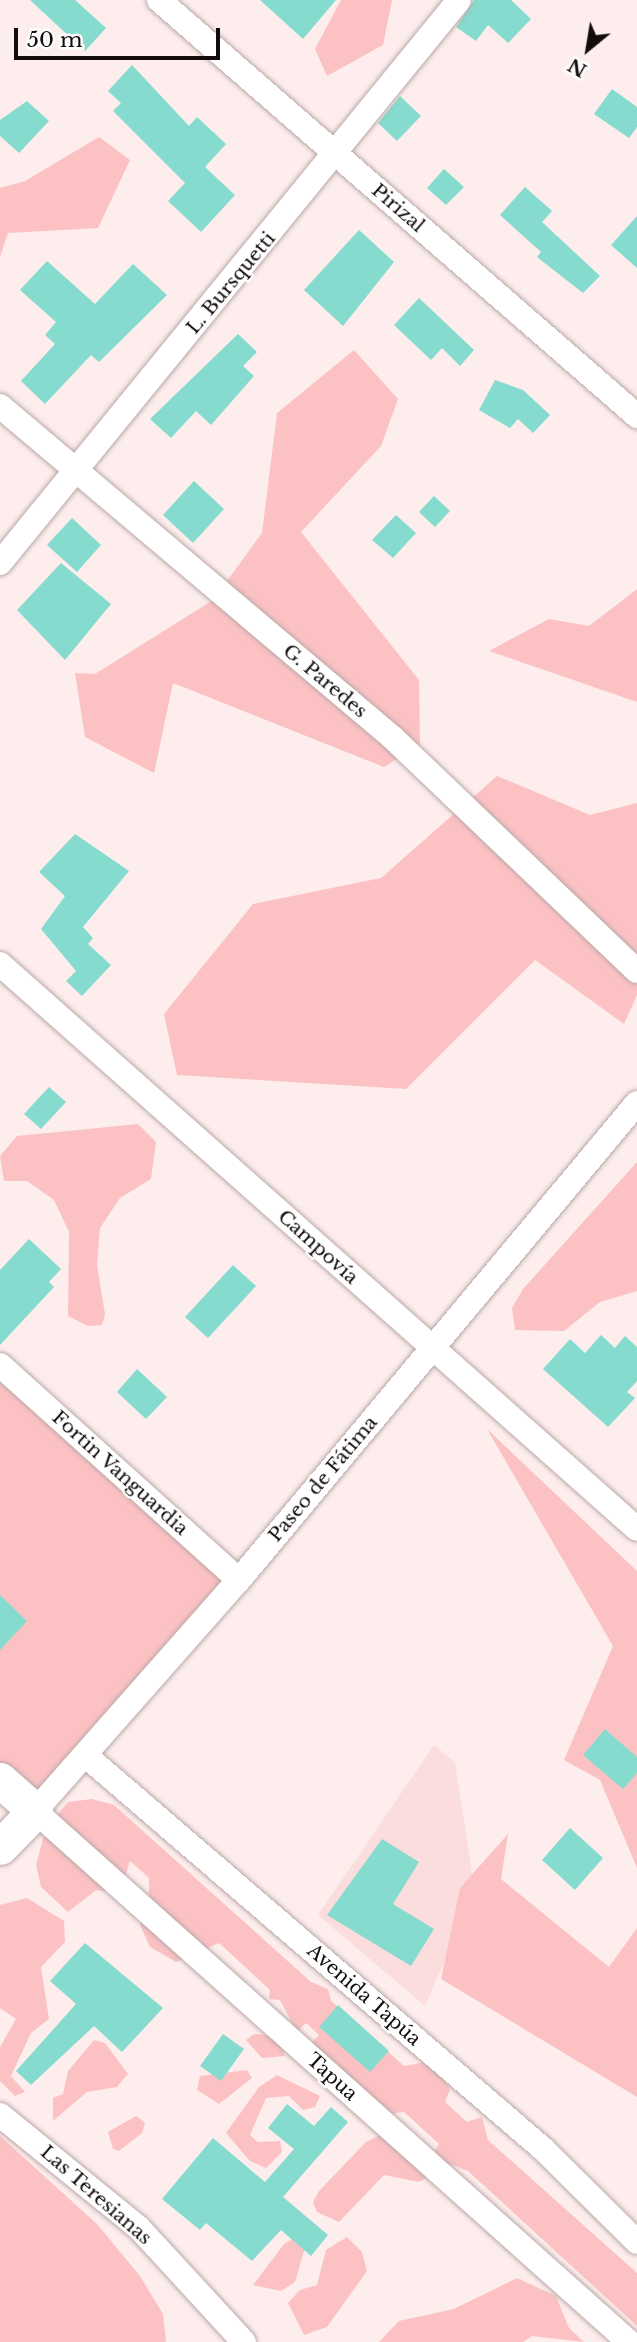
<!DOCTYPE html>
<meta charset="utf-8">
<style>
body{margin:0}
#map{position:relative;width:637px;height:2342px;overflow:hidden;background:#fdeded;font-family:"Libre Baskerville",serif}
div>[style]{position:absolute}
[style*='--x']{left:calc(var(--x)*1px);top:calc(var(--y)*1px);width:calc(var(--w)*1px);rotate:calc(var(--a)*1deg)}
.built>*{inset:0;background:#fbdddd}
.green>*{inset:0;background:#fcc2c3}
.building>*{inset:0;background:#85dbcd}
.roads{filter:drop-shadow(0 0 2px #bba8a8) drop-shadow(0 0 2px #bba8a8)}
.street>*{height:24px;margin:-12px;padding:0 12px;transform-origin:12px;border-radius:12px;background:#fff}
.secondary>*{height:35px;margin:-17.5px;padding:0 17.5px;transform-origin:17.5px;border-radius:17.5px;background:#fff}
span{translate:-50% -50%;white-space:nowrap;text-align:center;line-height:1.15;-webkit-text-stroke:5px #fefefe;paint-order:stroke}
.street-label{font-size:19px;color:#130c0c}
.north{position:absolute;left:553px;top:14px;width:70px;height:70px;-webkit-text-stroke:5px #fefefe;paint-order:stroke;rotate:210deg;font-size:19px;font-weight:700;line-height:28px;text-align:center;color:#130c0c}
.north::after{content:'';display:block;margin:auto;width:24px;height:32px;background:#130c0c;clip-path:polygon(50% 0,100% 100%,50% 72%,0 100%)}
.scale{position:absolute;left:14px;top:28px;width:206px;height:32px;box-sizing:border-box;border:4px solid #130c0c;border-top:0;padding-left:9px;font-size:21px;line-height:24px;white-space:nowrap;color:#130c0c;-webkit-text-stroke:5px #fefefe;paint-order:stroke}
</style>
<div id="map">
<div class="built">
<i style="clip-path:polygon(434px 1745px,455px 1762px,475px 1892px,425px 2006px,318px 1915px)"></i>
</div>
<div class="green">
<i style="clip-path:polygon(341px 0,392px 0,383px 45px,327px 76px,315px 49px)"></i>
<i style="clip-path:polygon(99px 137px,130px 160px,98px 228px,8px 233px,0 257px,0 188px,25px 181px)"></i>
<i style="clip-path:polygon(354px 350px,398px 399px,381px 446px,301px 532px,419px 680px,420px 744px,384px 767px,173px 683px,154px 773px,85px 737px,75px 673px,95px 674px,213px 600px,262px 533px,277px 413px)"></i>
<i style="clip-path:polygon(637px 589px,637px 702px,489px 651px,549px 619px,589px 626px)"></i>
<i style="clip-path:polygon(497px 776px,590px 815px,637px 803px,637px 995px,624px 1024px,535px 960px,406px 1089px,177px 1075px,164px 1014px,253px 904px,381px 878px)"></i>
<i style="clip-path:polygon(138px 1124px,156px 1142px,151px 1179px,120px 1198px,100px 1228px,97px 1265px,105px 1314px,102px 1325px,88px 1326px,68px 1316px,69px 1232px,54px 1200px,27px 1181px,4px 1181px,0 1156px,17px 1136px)"></i>
<i style="clip-path:polygon(637px 1162px,637px 1291px,600px 1302px,564px 1331px,515px 1330px,512px 1308px,523px 1289px)"></i>
<i style="clip-path:polygon(0 1365px,239px 1580px,35px 1811px,0 1781px)"></i>
<i style="clip-path:polygon(487px 1429px,637px 1571px,637px 1868px,600px 1780px,564px 1760px,613px 1646px)"></i>
<i style="clip-path:polygon(92px 1799px,114px 1805px,311px 1982px,328px 1989px,331px 2001px,404px 2066px,426px 2062px,445px 2079px,450px 2090px,445px 2102px,467px 2122px,482px 2117px,488px 2140px,637px 2273px,637px 2326px,468px 2171px,450px 2164px,419px 2182px,384px 2175px,339px 2222px,317px 2212px,313px 2202px,319px 2191px,366px 2142px,397px 2127px,431px 2156px,439px 2144px,404px 2112px,381px 2115px,311px 2043px,319px 2035px,306px 2023px,297px 2032px,280px 2000px,269px 1999px,270px 1990px,219px 1943px,176px 1962px,150px 1947px,140px 1925px,149px 1904px,149px 1878px,130px 1861px,120px 1893px,96px 1890px,68px 1912px,41px 1887px,36px 1865px,46px 1828px,68px 1802px)"></i>
<i style="clip-path:polygon(508px 1834px,501px 1879px,609px 1967px,637px 1928px,637px 2097px,441px 1979px,460px 1888px)"></i>
<i style="clip-path:polygon(27px 1898px,64px 1921px,65px 1942px,41px 1967px,49px 2019px,31px 2033px,11px 2076px,25px 2092px,15px 2096px,0 2081px,0 2047px,16px 2019px,0 2008px,0 1905px)"></i>
<i style="clip-path:polygon(254px 2034px,277px 2036px,285px 2056px,262px 2058px,246px 2040px)"></i>
<i style="clip-path:polygon(94px 2040px,105px 2043px,128px 2074px,117px 2087px,87px 2092px,53px 2121px,53px 2098px,63px 2094px,68px 2071px)"></i>
<i style="clip-path:polygon(247px 2070px,252px 2078px,219px 2104px,197px 2090px,200px 2076px)"></i>
<i style="clip-path:polygon(277px 2075px,320px 2096px,315px 2107px,303px 2110px,289px 2096px,266px 2098px,250px 2135px,258px 2142px,280px 2141px,282px 2152px,266px 2168px,250px 2161px,226px 2133px,259px 2087px)"></i>
<i style="clip-path:polygon(136px 2116px,145px 2123px,142px 2133px,119px 2151px,113px 2149px,108px 2132px)"></i>
<i style="clip-path:polygon(0 2136px,97px 2224px,140px 2276px,163px 2314px,166px 2342px,0 2342px)"></i>
<i style="clip-path:polygon(299px 2235px,306px 2244px,295px 2282px,281px 2291px,253px 2285px,284px 2244px)"></i>
<i style="clip-path:polygon(347px 2237px,362px 2252px,367px 2271px,327px 2327px,304px 2335px,288px 2303px,300px 2290px,317px 2285px,326px 2250px)"></i>
<i style="clip-path:polygon(517px 2278px,556px 2296px,569px 2328px,584px 2342px,532px 2336px,523px 2342px,379px 2342px,399px 2321px,454px 2309px)"></i>
</div>
<div class="building">
<i style="clip-path:polygon(30px 0,75px 0,106px 28px,85px 51px)"></i>
<i style="clip-path:polygon(260px 0,336px 0,303px 39px)"></i>
<i style="clip-path:polygon(474px 0,511px 0,531px 19px,508px 43px,488px 25px,476px 41px,456px 27px)"></i>
<i style="clip-path:polygon(132px 65px,189px 126px,197px 117px,226px 144px,205px 167px,235px 195px,201px 232px,168px 201px,185px 183px,113px 111px,121px 103px,108px 91px)"></i>
<i style="clip-path:polygon(612px 89px,637px 107px,637px 127px,629px 138px,594px 114px)"></i>
<i style="clip-path:polygon(400px 96px,421px 116px,397px 141px,378px 123px)"></i>
<i style="clip-path:polygon(27px 101px,49px 121px,19px 153px,0 136px,0 120px)"></i>
<i style="clip-path:polygon(444px 169px,464px 187px,446px 205px,427px 188px)"></i>
<i style="clip-path:polygon(525px 187px,552px 211px,542px 222px,600px 276px,583px 293px,537px 257px,541px 252px,500px 215px)"></i>
<i style="clip-path:polygon(637px 216px,637px 268px,611px 245px)"></i>
<i style="clip-path:polygon(359px 230px,394px 262px,343px 326px,304px 290px)"></i>
<i style="clip-path:polygon(47px 261px,95px 304px,133px 264px,167px 295px,99px 362px,91px 355px,45px 404px,21px 381px,55px 344px,45px 335px,56px 322px,20px 290px)"></i>
<i style="clip-path:polygon(419px 298px,474px 350px,460px 366px,442px 348px,431px 360px,394px 325px)"></i>
<i style="clip-path:polygon(238px 334px,257px 352px,243px 366px,254px 376px,211px 425px,196px 411px,171px 438px,150px 419px)"></i>
<i style="clip-path:polygon(495px 380px,523px 390px,550px 415px,533px 433px,518px 419px,510px 428px,479px 410px)"></i>
<i style="clip-path:polygon(194px 481px,224px 509px,193px 543px,163px 515px)"></i>
<i style="clip-path:polygon(434px 496px,450px 511px,435px 527px,419px 512px)"></i>
<i style="clip-path:polygon(396px 515px,416px 533px,393px 558px,372px 540px)"></i>
<i style="clip-path:polygon(72px 518px,101px 545px,77px 572px,47px 545px)"></i>
<i style="clip-path:polygon(61px 563px,111px 604px,65px 660px,17px 610px)"></i>
<i style="clip-path:polygon(75px 834px,129px 871px,83px 927px,93px 938px,88px 944px,111px 965px,82px 996px,66px 981px,76px 971px,41px 929px,65px 896px,39px 872px)"></i>
<i style="clip-path:polygon(49px 1087px,66px 1102px,41px 1129px,24px 1114px)"></i>
<i style="clip-path:polygon(29px 1239px,61px 1269px,49px 1282px,54px 1287px,0 1345px,0 1270px)"></i>
<i style="clip-path:polygon(233px 1265px,256px 1286px,208px 1338px,185px 1317px)"></i>
<i style="clip-path:polygon(601px 1335px,615px 1348px,625px 1336px,637px 1347px,637px 1381px,627px 1392px,635px 1398px,608px 1427px,543px 1369px,570px 1339px,585px 1353px)"></i>
<i style="clip-path:polygon(137px 1369px,167px 1397px,146px 1419px,117px 1392px)"></i>
<i style="clip-path:polygon(0 1595px,27px 1621px,0 1650px)"></i>
<i style="clip-path:polygon(605px 1729px,637px 1757px,637px 1773px,623px 1789px,583px 1755px)"></i>
<i style="clip-path:polygon(570px 1828px,603px 1858px,575px 1890px,542px 1860px)"></i>
<i style="clip-path:polygon(382px 1839px,419px 1862px,393px 1904px,434px 1929px,411px 1966px,327px 1915px)"></i>
<i style="clip-path:polygon(85px 1943px,163px 2008px,122px 2052px,94px 2026px,31px 2085px,16px 2071px,76px 2004px,50px 1981px)"></i>
<i style="clip-path:polygon(338px 2005px,389px 2051px,370px 2072px,319px 2027px)"></i>
<i style="clip-path:polygon(223px 2034px,244px 2049px,221px 2081px,200px 2066px)"></i>
<i style="clip-path:polygon(287px 2104px,314px 2126px,331px 2107px,348px 2122px,283px 2197px,328px 2235px,311px 2256px,281px 2230px,252px 2261px,206px 2223px,200px 2230px,162px 2199px,213px 2138px,265px 2182px,294px 2149px,268px 2128px)"></i>
</div>
<div class="roads">
<div class="street">
<i style="--x:159;--y:0;--w:634;--a:41.03"></i>
<i style="--x:0;--y:406;--w:514;--a:40.19"></i>
<i style="--x:393;--y:738;--w:337;--a:43.7"></i>
<i style="--x:0;--y:563;--w:726;--a:-50.81"></i>
<i style="--x:0;--y:964;--w:851;--a:41.57"></i>
<i style="--x:0;--y:1365;--w:321;--a:42"></i>
<i style="--x:85;--y:1755;--w:604;--a:40.7"></i>
<i style="--x:543;--y:2149;--w:132;--a:44.7"></i>
<i style="--x:0;--y:2115;--w:179;--a:39.1"></i>
<i style="--x:139;--y:2228;--w:155;--a:47.4"></i>
<i style="--x:629;--y:2342;--w:797;--a:-138.21"></i>
<i style="--x:35;--y:1811;--w:308;--a:-48.6"></i>
<i style="--x:239;--y:1580;--w:621;--a:-50.16"></i>
</div>
<div class="secondary">
<i style="--x:0;--y:1780;--w:47;--a:41.5"></i>
<i style="--x:35;--y:1811;--w:50;--a:134.2"></i>
</div>
</div>
<div class="street-label">
<span style="left:398px;top:208px;rotate:41deg">Pirizal</span>
<span style="left:231px;top:283px;rotate:-50deg">L. Bursquetti</span>
<span style="left:325px;top:681px;rotate:40deg">G. Paredes</span>
<span style="left:318px;top:1247px;rotate:42deg">Campovía</span>
<span style="left:120px;top:1473px;rotate:42deg">Fortin Vanguardia</span>
<span style="left:323px;top:1479px;rotate:-50deg">Paseo de Fátima</span>
<span style="left:364px;top:1995px;rotate:41deg">Avenida Tapúa</span>
<span style="left:332px;top:2077px;rotate:42deg">Tapua</span>
<span style="left:96px;top:2195px;rotate:41deg">Las Teresianas</span>
</div>
<div class="north">N</div>
<div class="scale">50 m</div>
</div>
